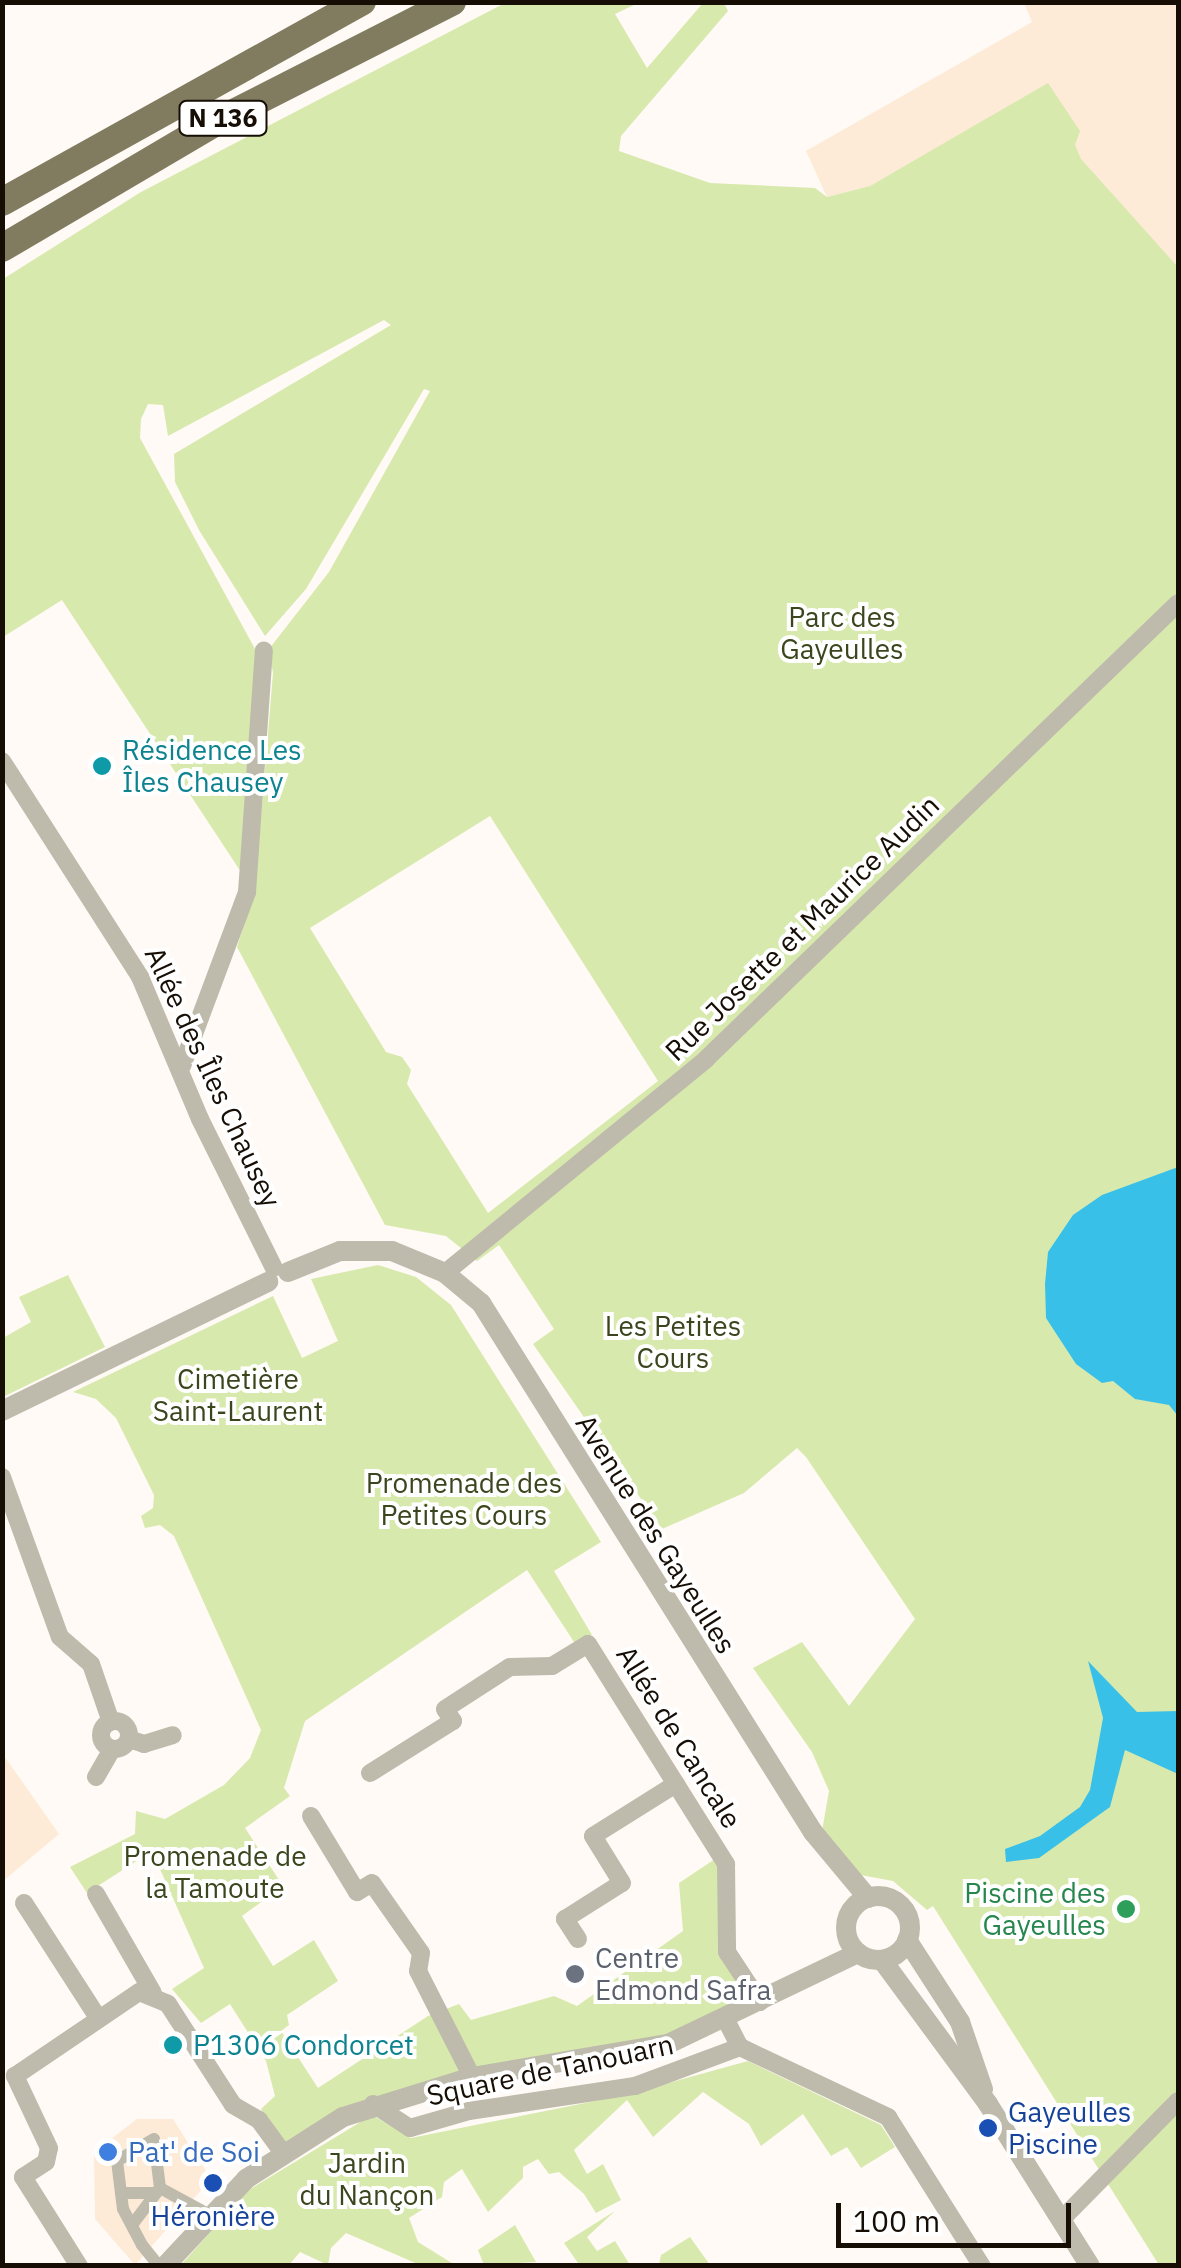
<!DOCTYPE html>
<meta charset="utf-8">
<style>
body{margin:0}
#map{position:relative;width:1181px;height:2268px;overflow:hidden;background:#fffaf5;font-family:"IBM Plex Sans",sans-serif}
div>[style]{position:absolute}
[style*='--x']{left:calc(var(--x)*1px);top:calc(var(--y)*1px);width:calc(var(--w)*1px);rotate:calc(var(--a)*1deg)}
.built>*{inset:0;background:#fdebd7}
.green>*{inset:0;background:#d8e9ad}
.water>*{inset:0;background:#39c0e8}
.pedestrian>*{height:12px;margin:-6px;padding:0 6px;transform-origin:6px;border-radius:6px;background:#bebbad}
.minor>*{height:18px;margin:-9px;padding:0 9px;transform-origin:9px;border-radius:9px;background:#bebbad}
.minor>.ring{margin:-9px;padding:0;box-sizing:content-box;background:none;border:18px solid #bebbad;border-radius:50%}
.tertiary>*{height:20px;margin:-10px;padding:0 10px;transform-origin:10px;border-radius:10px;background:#bebbad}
.tertiary>.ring{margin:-10px;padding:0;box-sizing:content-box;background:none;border:20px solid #bebbad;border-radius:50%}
.trunk>*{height:28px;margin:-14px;padding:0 14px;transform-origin:14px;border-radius:14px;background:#817c60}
.dots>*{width:28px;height:28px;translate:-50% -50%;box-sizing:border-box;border:5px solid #fff;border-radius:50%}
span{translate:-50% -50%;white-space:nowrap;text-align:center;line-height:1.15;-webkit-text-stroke:8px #fff;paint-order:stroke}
.shield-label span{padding:2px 8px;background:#fff;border:2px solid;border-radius:8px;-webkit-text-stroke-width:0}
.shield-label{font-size:25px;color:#160e05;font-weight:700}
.park-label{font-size:28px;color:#3c461e}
.culture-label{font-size:28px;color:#0d838f}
.left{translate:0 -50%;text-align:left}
.street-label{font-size:28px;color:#160e05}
.leisure-label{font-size:28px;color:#27864d}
.right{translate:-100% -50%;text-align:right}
.worship-label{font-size:28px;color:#5b616d}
.transit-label{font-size:28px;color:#164399}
.shop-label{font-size:28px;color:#366cbe}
.frame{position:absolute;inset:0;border:5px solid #160e05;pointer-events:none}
.scale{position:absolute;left:836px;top:2203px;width:235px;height:45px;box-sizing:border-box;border:5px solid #160e05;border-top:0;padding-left:12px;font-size:30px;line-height:35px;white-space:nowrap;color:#160e05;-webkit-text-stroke:8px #fff;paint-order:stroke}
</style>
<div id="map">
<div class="built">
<i style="clip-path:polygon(1024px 3px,1174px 3px,1178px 10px,1178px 267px,1082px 162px,1048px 84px,870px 186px,827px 197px,806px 151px,1032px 22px)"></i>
<i style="clip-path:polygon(2px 1753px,59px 1834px,3px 1881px,2px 1881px)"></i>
<i style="clip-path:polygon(137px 2119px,173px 2119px,211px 2179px,135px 2265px,95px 2219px,94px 2152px)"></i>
</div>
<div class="green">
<i style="clip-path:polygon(evenodd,505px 3px,638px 3px,615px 14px,647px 68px,703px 3px,724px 3px,728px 11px,621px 136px,619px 151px,710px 183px,815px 188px,827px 197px,870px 186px,1048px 83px,1080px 131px,1075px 145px,1081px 159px,1178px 267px,1178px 2265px,1159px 2265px,933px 1906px,927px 1910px,893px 1881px,855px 1874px,822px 1831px,829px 1791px,812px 1752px,753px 1668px,802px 1642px,849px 1706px,915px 1619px,806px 1457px,797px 1448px,744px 1493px,662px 1529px,533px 1344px,554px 1329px,499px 1245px,477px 1261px,446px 1236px,385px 1225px,237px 947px,255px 890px,273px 673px,269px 649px,329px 572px,430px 391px,424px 389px,306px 589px,265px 636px,199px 530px,175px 482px,174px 454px,391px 325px,384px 320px,168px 436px,163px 405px,148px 404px,141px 419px,140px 438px,260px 658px,246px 870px,239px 869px,62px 600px,3px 637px,3px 279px,141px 192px,505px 3px,490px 816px,658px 1081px,488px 1213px,407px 1084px,411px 1070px,402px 1057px,386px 1052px,310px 928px,490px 816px)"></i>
<i style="clip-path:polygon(378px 1265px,416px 1277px,451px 1305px,601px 1542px,554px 1571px,592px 1635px,576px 1645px,527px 1570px,305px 1721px,284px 1788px,290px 1796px,245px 1828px,283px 1886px,242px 1916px,273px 1966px,314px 1940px,338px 1981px,287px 2015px,289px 2025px,281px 2031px,318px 2088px,428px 2016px,459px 2004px,471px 2020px,554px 1996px,577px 2006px,683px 1931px,679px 1883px,718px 1857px,722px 1956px,747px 2002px,667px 2039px,455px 2074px,282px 2144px,261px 2109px,275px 2096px,266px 2061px,230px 2004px,201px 2023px,172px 1989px,204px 1968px,152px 1851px,87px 1893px,70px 1867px,135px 1834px,136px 1811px,165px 1819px,224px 1785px,250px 1758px,261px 1730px,174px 1536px,160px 1525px,145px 1528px,141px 1516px,153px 1508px,154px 1495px,116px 1418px,96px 1399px,73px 1392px,273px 1296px,302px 1358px,338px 1341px,311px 1279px)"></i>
<i style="clip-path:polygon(68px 1275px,105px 1347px,3px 1397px,3px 1338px,31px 1322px,19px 1297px)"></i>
<i style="clip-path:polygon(748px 2061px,881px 2125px,895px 2147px,861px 2168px,847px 2147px,831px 2156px,803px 2114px,761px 2146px,749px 2124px,703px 2092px,653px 2137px,627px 2100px,574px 2150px,587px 2174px,603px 2164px,621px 2200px,596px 2213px,584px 2194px,559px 2172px,549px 2174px,538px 2159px,523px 2167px,523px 2178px,488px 2212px,462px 2169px,444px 2182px,442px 2197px,409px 2218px,418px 2242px,455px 2265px,420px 2265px,346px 2233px,331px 2248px,328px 2265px,300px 2252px,289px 2265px,180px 2266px,247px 2191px,372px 2115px,411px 2138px,625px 2095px)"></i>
<i style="clip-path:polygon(615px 2211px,587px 2237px,597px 2251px,615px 2241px,630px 2265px,578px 2263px,564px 2243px)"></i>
<i style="clip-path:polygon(515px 2225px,536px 2262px,484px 2265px,478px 2250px)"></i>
<i style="clip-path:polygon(690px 2237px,710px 2265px,659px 2265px,661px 2255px)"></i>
</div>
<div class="water">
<i style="clip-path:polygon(1178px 1167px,1178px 1416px,1169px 1405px,1135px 1399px,1113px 1381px,1102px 1383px,1076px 1364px,1046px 1318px,1045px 1284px,1048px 1252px,1073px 1215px,1102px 1195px)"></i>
<i style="clip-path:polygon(1088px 1661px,1137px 1712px,1178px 1711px,1178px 1774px,1125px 1750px,1110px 1807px,1039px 1858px,1006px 1862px,1005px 1849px,1040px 1836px,1080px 1807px,1090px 1790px,1103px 1718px)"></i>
</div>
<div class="pedestrian">
<i style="--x:160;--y:2188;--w:55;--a:28.4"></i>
<i style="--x:121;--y:2193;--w:34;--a:0"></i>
<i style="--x:132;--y:2225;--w:46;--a:-52.9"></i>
<i style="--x:160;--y:2188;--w:49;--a:-97"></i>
<i style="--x:154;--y:2139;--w:43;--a:149.3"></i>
<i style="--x:117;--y:2161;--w:48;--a:82.9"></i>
<i style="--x:123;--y:2209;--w:41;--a:62.2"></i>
<i style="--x:142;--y:2245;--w:27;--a:51"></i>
</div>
<div class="minor">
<i style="--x:2;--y:761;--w:256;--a:57.4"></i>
<i style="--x:140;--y:977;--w:154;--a:67.1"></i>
<i style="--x:200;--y:1119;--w:166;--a:63.6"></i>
<i style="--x:182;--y:1066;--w:186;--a:-69.5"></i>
<i style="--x:247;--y:892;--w:242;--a:-86"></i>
<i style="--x:445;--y:1273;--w:338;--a:-39.3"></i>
<i style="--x:706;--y:1059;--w:656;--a:-44.01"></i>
<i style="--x:2;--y:1477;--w:170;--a:70.1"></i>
<i style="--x:60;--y:1637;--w:41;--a:41.1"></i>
<i style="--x:91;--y:1664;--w:61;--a:71"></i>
<i class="ring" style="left:101px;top:1721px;width:10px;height:10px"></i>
<i style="--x:129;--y:1739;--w:16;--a:18"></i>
<i style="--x:144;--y:1744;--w:30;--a:-17"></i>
<i style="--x:370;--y:1773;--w:98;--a:-32.1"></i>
<i style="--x:453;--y:1721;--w:14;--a:-124"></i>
<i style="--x:445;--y:1709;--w:77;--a:-32.9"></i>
<i style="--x:510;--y:1667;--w:42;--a:-1.4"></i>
<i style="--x:552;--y:1666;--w:42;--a:-31.4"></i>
<i style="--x:588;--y:1644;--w:260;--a:57.9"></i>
<i style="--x:726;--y:1864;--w:88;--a:89.3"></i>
<i style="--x:727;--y:1952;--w:60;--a:56.6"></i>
<i style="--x:96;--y:1777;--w:32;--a:-60"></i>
<i style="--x:311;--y:1816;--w:89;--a:58.8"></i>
<i style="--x:357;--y:1892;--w:17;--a:-31"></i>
<i style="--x:372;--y:1883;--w:85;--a:55"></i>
<i style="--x:421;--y:1953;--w:18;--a:99"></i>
<i style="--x:418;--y:1971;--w:119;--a:63"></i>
<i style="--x:96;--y:1894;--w:114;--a:60.1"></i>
<i style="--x:24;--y:1903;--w:137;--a:57.2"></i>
<i style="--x:578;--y:1939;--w:24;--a:-123"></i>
<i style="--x:565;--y:1919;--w:67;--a:-32.3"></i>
<i style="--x:622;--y:1883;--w:55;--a:-121.7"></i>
<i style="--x:593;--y:1836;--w:98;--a:-32.1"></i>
<i style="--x:726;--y:2020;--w:30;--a:63"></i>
<i style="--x:740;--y:2047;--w:164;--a:25.3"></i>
<i style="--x:888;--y:2117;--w:176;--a:57.8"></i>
<i style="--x:373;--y:2104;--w:44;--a:33"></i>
<i style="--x:410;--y:2128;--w:61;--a:-16.1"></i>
<i style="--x:469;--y:2111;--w:168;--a:-8.6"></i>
<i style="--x:635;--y:2086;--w:112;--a:-20.4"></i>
<i style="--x:1061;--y:2220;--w:167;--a:-45.5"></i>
<i style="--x:79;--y:2266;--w:105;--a:-122.2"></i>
<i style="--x:23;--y:2177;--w:27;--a:-33"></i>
<i style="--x:46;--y:2162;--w:14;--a:-78"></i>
<i style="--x:49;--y:2148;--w:80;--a:-115.3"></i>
<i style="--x:15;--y:2076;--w:150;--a:-34.1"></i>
<i style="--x:139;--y:1992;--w:31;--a:22"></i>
<i style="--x:168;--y:2004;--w:120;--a:57.2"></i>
<i style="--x:233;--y:2105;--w:30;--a:30"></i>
<i style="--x:259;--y:2120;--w:39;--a:54"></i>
</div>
<div class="tertiary">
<i style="--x:288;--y:1272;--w:56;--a:-22"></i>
<i style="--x:340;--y:1251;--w:52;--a:0"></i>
<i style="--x:392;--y:1251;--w:57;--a:22.5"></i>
<i style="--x:445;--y:1273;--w:47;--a:39.8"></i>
<i style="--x:481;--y:1303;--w:625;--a:57.89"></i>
<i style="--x:813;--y:1832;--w:86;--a:50.2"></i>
<i style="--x:2;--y:1411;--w:296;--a:-25.9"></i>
<i class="ring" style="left:846px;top:1896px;width:44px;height:44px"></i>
<i style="--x:907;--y:1940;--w:98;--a:57.1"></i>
<i style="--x:960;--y:2022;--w:71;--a:71.1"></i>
<i style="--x:882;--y:1960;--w:179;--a:53.6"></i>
<i style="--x:988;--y:2104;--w:191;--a:57.8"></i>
<i style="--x:165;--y:2266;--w:119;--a:-47"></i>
<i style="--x:246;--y:2179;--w:115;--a:-32.6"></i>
<i style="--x:343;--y:2117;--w:135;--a:-17.2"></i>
<i style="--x:472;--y:2077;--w:199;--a:-9.6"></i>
<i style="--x:668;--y:2044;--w:211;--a:-25.6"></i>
</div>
<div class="trunk">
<i style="--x:2;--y:202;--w:412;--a:-29.1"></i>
<i style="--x:2;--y:248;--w:248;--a:-30.5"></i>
<i style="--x:216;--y:122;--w:265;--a:-27"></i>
</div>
<div class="dots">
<i style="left:102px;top:766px;background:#0f9aa8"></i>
<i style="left:1126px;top:1909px;background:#2e9e5b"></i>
<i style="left:575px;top:1974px;background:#6b7280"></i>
<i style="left:173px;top:2045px;background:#0f9aa8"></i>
<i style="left:988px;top:2128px;background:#1a4fb4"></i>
<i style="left:108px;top:2152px;background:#3f7fe0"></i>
<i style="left:213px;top:2183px;background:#1a4fb4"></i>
</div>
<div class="shield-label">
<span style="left:223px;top:118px">N 136</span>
</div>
<div class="park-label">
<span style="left:842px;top:633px">Parc des<br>Gayeulles</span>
<span style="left:673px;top:1342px">Les Petites<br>Cours</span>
<span style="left:238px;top:1395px">Cimetière<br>Saint-Laurent</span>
<span style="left:464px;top:1499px">Promenade des<br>Petites Cours</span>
<span style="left:215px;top:1872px">Promenade de<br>la Tamoute</span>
<span style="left:367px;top:2179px">Jardin<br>du Nançon</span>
</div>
<div class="culture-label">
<span class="left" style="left:122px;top:766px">Résidence Les<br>Îles Chausey</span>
<span class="left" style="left:193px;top:2045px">P1306 Condorcet</span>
</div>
<div class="street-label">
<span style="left:802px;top:928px;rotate:-44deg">Rue Josette et Maurice Audin</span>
<span style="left:213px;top:1077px;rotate:65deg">Allée des Îles Chausey</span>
<span style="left:656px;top:1534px;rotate:58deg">Avenue des Gayeulles</span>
<span style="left:679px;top:1737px;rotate:58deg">Allée de Cancale</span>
<span style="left:550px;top:2070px;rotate:-12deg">Square de Tanouarn</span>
</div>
<div class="leisure-label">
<span class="right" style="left:1106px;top:1909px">Piscine des<br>Gayeulles</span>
</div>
<div class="worship-label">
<span class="left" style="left:595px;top:1974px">Centre<br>Edmond Safra</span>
</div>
<div class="transit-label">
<span class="left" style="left:1008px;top:2128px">Gayeulles<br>Piscine</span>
<span style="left:213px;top:2216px">Héronière</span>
</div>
<div class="shop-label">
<span class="left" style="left:128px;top:2152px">Pat' de Soi</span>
</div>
<div class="frame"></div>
<div class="scale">100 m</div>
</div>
